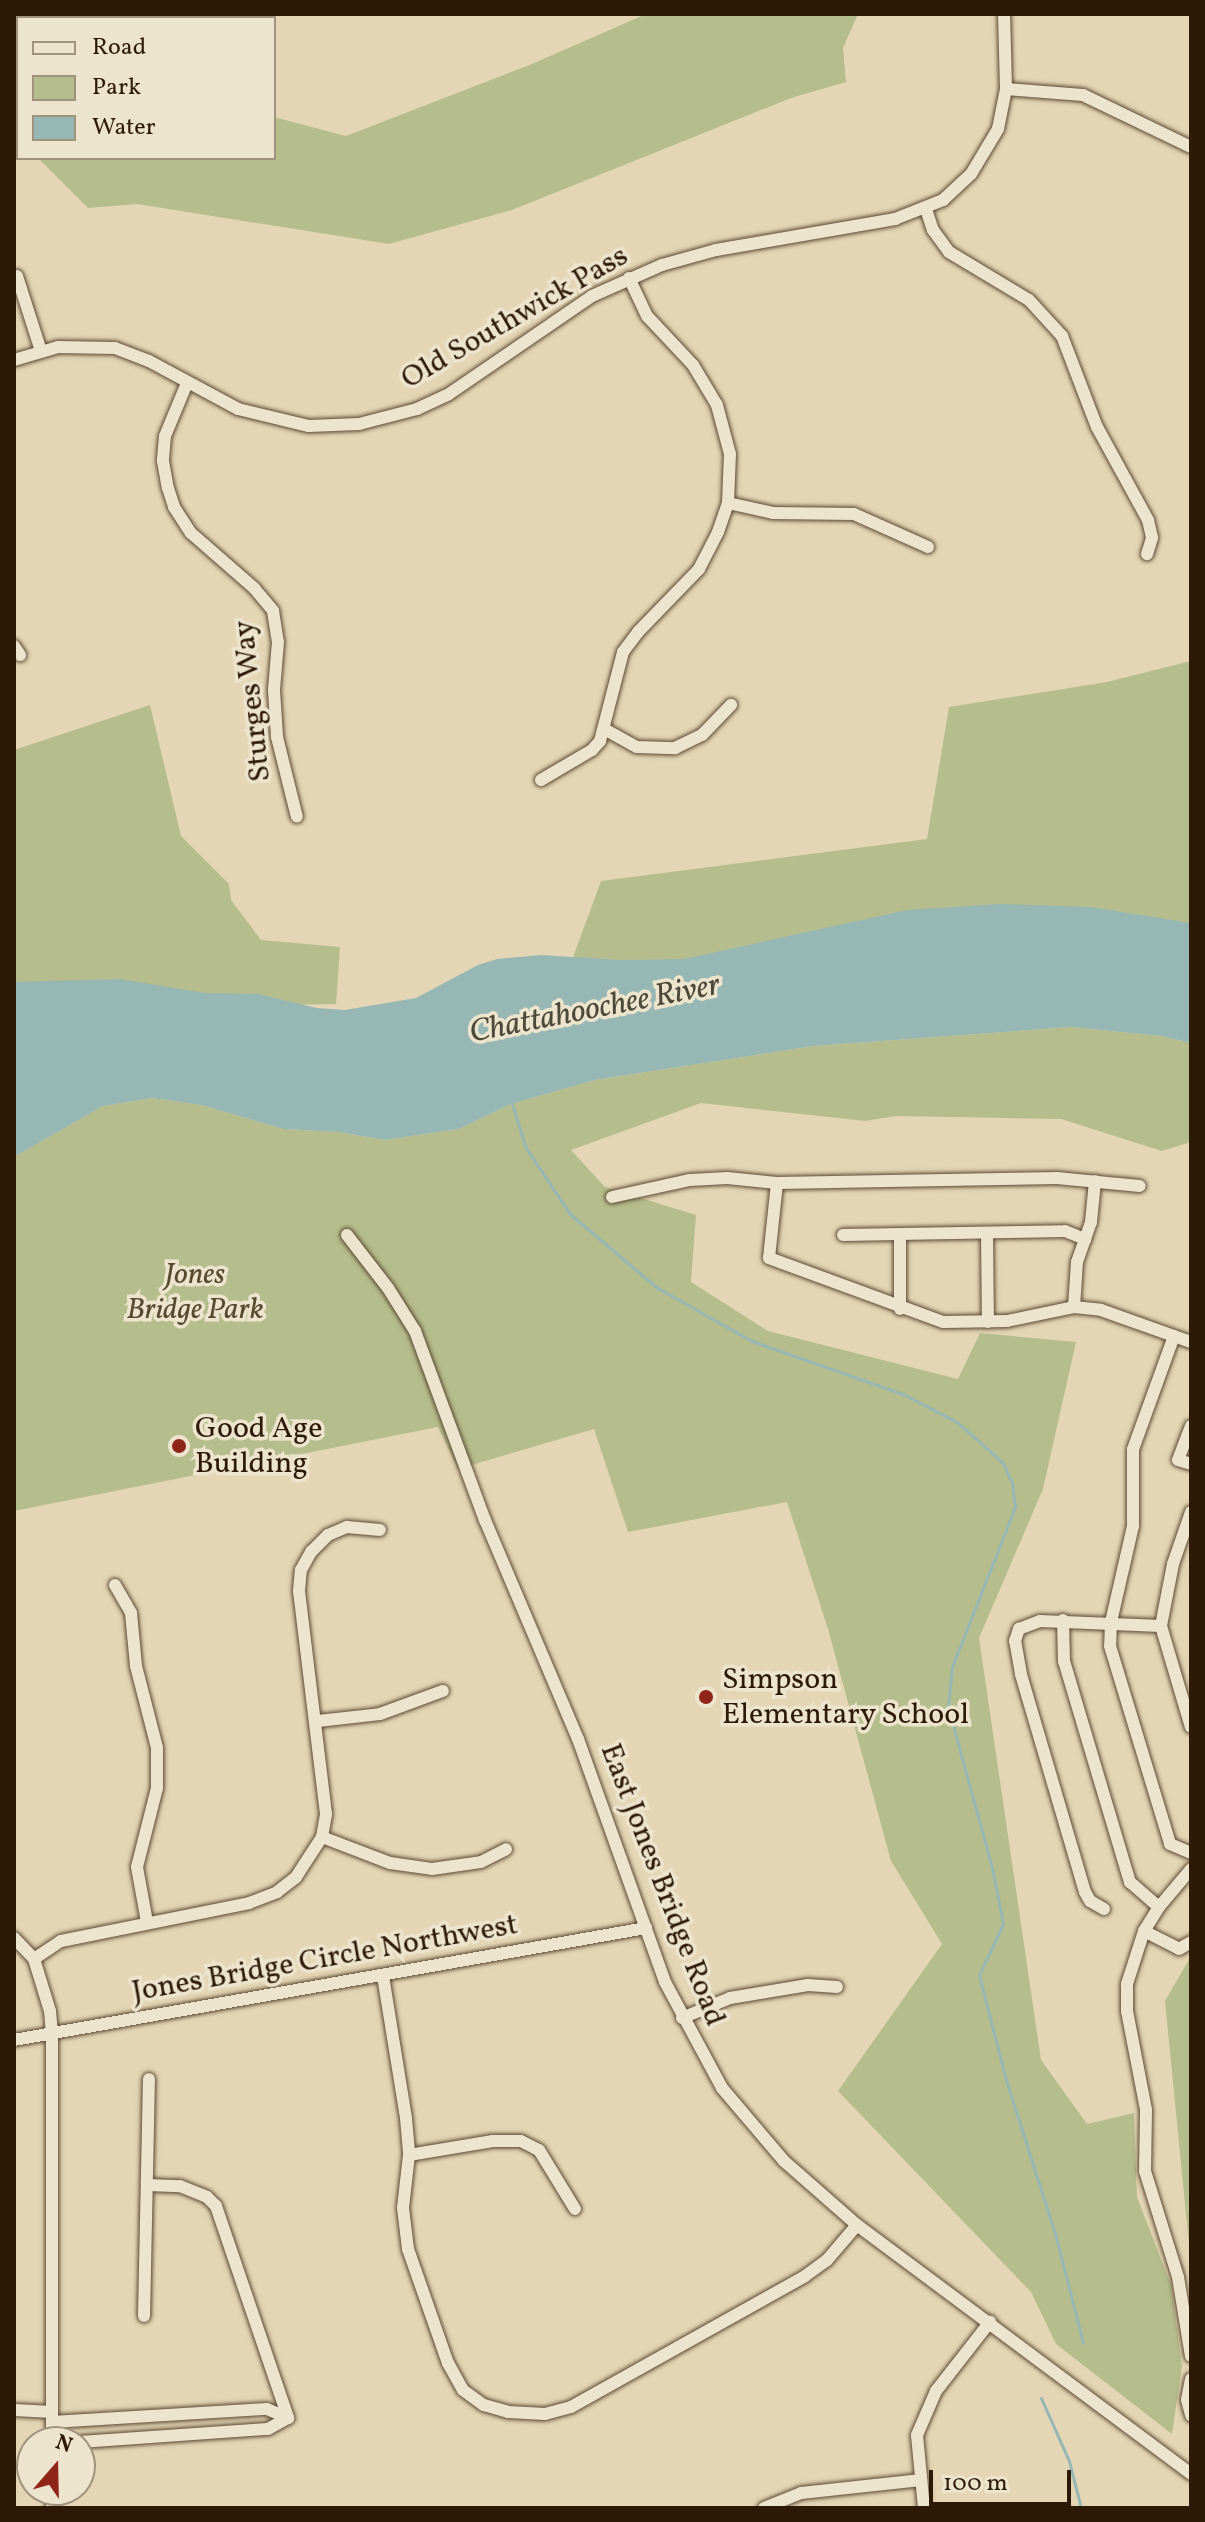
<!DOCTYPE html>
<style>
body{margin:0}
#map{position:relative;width:1205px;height:2522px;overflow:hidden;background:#e4d6b4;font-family:Vollkorn,serif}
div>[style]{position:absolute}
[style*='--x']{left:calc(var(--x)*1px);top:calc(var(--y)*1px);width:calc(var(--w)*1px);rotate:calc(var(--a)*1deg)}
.green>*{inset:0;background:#b6bd8c}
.water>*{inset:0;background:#97b7b4}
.stream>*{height:3px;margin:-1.5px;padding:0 1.5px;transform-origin:1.5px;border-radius:1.5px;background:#97b7b4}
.roads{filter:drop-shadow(0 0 2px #5b4932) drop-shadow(0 0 2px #5b4932)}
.minor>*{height:12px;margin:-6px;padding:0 6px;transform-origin:6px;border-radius:6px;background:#ede4ce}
.dots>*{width:22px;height:22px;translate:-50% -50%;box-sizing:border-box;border:4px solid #ede4ce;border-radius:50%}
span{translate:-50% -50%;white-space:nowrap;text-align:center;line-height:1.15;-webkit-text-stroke:7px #ede4ce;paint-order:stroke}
.street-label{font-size:30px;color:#2d1a06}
.park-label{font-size:30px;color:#564b2e;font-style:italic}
.poi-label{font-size:30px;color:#2d1a06}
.left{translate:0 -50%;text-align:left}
.water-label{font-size:32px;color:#4d493a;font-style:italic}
.frame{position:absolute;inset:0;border:16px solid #2d1a06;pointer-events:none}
.legend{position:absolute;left:16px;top:16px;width:260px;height:144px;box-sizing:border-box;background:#ede4ce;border:2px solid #a0937e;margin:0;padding:10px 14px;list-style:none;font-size:24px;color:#2d1a06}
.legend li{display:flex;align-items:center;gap:16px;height:40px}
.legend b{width:40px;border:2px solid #a0937e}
.north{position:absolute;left:16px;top:2426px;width:80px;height:80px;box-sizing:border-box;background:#ede4ce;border:2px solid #a0937e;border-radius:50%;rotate:20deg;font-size:22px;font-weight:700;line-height:32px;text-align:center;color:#2d1a06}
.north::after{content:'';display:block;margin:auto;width:28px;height:36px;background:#8f2418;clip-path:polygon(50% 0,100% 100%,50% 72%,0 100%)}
.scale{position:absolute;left:929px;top:2470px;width:142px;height:36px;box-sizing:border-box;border:4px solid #2d1a06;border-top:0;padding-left:10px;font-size:24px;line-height:28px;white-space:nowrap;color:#2d1a06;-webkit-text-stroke:6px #ede4ce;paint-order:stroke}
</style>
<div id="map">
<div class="green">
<i style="clip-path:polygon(14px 14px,153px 14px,155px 18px,18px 18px,18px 107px,14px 95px)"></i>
<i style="clip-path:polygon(646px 14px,858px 14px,843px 48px,846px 82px,791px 98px,512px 210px,389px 244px,137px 204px,88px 208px,38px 158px,274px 158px,274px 117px,346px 136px,532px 64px)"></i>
<i style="clip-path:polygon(1191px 661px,1191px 938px,557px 1001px,601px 881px,927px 839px,949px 707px,1107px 682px)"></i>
<i style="clip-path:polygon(150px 705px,181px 836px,229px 884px,231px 900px,261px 940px,340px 947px,336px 1004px,226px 1006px,14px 998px,14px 750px)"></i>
<i style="clip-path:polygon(1071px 1027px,1161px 1036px,1191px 1043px,1191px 1142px,1162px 1151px,1061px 1119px,896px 1116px,865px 1121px,701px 1103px,571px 1150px,605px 1187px,696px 1215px,691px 1282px,768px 1331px,958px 1379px,980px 1333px,1076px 1342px,1043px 1489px,979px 1638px,1041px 2060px,1087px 2124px,1134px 2113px,1137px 2197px,1171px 2285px,1182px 2366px,1172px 2434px,1056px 2344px,1031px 2292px,838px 2091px,942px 1944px,891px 1861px,828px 1629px,787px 1502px,628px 1532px,594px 1429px,458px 1469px,438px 1427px,14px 1511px,14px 1157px,103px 1106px,152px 1098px,201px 1105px,283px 1129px,339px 1132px,384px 1140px,459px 1129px,511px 1104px,595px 1080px,814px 1046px)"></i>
<i style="clip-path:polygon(1191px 1956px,1191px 2265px,1165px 2001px)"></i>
</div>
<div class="water">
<i style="clip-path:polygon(1000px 904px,1091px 907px,1191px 923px,1191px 1043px,1161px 1036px,1071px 1027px,814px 1046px,595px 1080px,511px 1104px,459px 1129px,384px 1140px,339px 1132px,283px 1129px,201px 1105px,152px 1098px,103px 1106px,14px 1157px,14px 982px,120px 979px,205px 993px,258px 994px,317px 1008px,345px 1010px,416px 998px,478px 965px,497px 959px,541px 955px,620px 960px,684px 959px,907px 910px)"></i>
</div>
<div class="stream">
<i style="--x:511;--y:1101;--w:49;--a:72.3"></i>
<i style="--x:526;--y:1148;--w:79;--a:56.3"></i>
<i style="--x:570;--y:1214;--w:113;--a:40.3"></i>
<i style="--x:656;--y:1287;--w:110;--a:29.4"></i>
<i style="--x:752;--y:1341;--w:162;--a:19.4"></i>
<i style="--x:905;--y:1395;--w:59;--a:27.4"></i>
<i style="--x:957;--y:1422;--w:62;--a:41.7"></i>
<i style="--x:1003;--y:1463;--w:22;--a:66"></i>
<i style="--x:1012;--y:1483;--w:24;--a:83"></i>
<i style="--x:1015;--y:1507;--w:172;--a:111.5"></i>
<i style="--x:952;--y:1667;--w:40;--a:95.7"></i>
<i style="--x:948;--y:1707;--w:171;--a:74.7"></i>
<i style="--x:993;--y:1872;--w:53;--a:79.1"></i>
<i style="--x:1003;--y:1924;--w:56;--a:115.2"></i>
<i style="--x:979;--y:1975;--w:108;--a:75.6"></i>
<i style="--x:1006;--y:2080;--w:165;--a:72.3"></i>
<i style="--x:1056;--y:2237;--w:109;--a:75.7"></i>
<i style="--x:1041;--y:2398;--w:69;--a:66"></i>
<i style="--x:1069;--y:2461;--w:49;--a:75.7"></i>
</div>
<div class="roads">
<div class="minor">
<i style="--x:1006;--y:89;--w:77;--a:4.5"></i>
<i style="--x:1083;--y:95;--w:120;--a:25.7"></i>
<i style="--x:926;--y:209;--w:22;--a:72"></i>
<i style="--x:933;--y:230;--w:27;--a:54"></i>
<i style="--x:949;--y:252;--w:93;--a:31"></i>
<i style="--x:1029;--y:300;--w:49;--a:47.5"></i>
<i style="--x:1062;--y:336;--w:97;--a:69"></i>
<i style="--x:1097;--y:427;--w:106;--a:61.3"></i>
<i style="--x:1148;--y:520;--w:18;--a:77"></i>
<i style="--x:1152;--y:538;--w:17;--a:107"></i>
<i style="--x:17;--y:276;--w:79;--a:72.3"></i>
<i style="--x:14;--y:360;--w:46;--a:-16.5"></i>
<i style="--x:58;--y:347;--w:57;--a:1"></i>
<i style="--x:115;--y:348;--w:36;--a:21"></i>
<i style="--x:149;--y:361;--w:101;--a:28.3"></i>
<i style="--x:238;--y:409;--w:73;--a:13.5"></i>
<i style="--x:309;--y:426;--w:50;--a:-2.3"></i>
<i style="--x:359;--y:424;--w:60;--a:-14.5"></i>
<i style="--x:417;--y:409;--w:35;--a:-25"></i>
<i style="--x:449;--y:394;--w:173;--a:-34.4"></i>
<i style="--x:592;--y:296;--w:77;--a:-23.9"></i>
<i style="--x:662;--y:265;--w:56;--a:-15.5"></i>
<i style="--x:716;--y:250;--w:182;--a:-9.8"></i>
<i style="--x:895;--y:219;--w:52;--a:-21.6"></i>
<i style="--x:943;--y:200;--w:38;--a:-43"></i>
<i style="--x:971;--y:174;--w:52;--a:-59"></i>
<i style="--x:998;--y:129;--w:41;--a:-78.7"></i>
<i style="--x:1006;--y:89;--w:75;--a:-91.5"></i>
<i style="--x:187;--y:383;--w:57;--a:112.5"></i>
<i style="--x:165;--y:436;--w:25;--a:95"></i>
<i style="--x:163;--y:461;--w:27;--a:80"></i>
<i style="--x:168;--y:488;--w:20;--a:72"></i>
<i style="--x:174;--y:507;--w:31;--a:57"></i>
<i style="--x:191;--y:533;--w:84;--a:41.1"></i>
<i style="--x:254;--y:588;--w:30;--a:50"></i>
<i style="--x:273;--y:611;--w:31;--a:81"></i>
<i style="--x:278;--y:642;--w:48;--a:94.8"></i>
<i style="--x:274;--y:690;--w:47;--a:86.3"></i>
<i style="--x:277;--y:737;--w:82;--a:76"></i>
<i style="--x:728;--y:503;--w:46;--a:12.5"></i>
<i style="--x:773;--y:513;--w:81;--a:0.7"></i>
<i style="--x:854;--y:514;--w:81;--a:24"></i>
<i style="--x:14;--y:646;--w:11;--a:56"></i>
<i style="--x:606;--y:730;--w:35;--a:29"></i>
<i style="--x:637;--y:747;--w:38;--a:2"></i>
<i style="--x:675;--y:748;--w:30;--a:-26"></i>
<i style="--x:702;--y:735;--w:42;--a:-46"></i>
<i style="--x:541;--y:780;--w:59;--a:-30.5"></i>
<i style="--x:592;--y:750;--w:12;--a:-48"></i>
<i style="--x:600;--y:741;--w:92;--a:-75.5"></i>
<i style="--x:623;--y:652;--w:25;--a:-53"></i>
<i style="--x:638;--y:632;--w:88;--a:-45.9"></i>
<i style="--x:699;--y:569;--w:42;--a:-62.8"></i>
<i style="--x:718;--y:532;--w:31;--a:-71"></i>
<i style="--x:728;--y:503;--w:49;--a:-87.7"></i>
<i style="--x:730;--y:454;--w:51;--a:-104.9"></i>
<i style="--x:717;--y:405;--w:47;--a:-121"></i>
<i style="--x:693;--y:365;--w:67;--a:-133.2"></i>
<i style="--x:647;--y:316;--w:42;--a:-115.3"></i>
<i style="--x:777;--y:1183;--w:75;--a:96.1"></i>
<i style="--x:769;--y:1258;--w:185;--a:20.2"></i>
<i style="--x:943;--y:1322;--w:64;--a:-0.9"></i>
<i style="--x:1007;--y:1321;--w:68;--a:-11.8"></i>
<i style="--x:1074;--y:1307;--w:27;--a:6"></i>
<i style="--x:1101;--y:1310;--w:77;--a:19.6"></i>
<i style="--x:612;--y:1197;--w:80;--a:-12.3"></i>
<i style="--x:690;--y:1180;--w:37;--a:-3"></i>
<i style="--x:727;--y:1178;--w:50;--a:5.7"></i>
<i style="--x:777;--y:1183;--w:280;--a:-1"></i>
<i style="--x:1057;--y:1178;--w:83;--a:5.5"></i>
<i style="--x:987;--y:1233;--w:89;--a:89.4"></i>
<i style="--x:900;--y:1234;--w:75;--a:90"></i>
<i style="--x:347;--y:1235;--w:67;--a:52.3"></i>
<i style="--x:388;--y:1288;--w:51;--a:57.9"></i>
<i style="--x:415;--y:1331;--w:202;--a:69.7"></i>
<i style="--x:485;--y:1520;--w:238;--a:67"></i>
<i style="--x:578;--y:1739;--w:258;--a:70.3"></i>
<i style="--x:665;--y:1982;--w:120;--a:61.7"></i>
<i style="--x:722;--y:2088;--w:96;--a:49.7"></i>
<i style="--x:784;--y:2161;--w:97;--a:41.2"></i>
<i style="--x:857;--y:2225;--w:417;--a:36.7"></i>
<i style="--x:843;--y:1235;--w:222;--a:-1"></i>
<i style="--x:1065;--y:1231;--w:22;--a:22"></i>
<i style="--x:1074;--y:1307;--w:45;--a:-86.2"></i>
<i style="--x:1077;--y:1262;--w:42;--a:-70.7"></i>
<i style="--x:1091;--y:1222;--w:41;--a:-84.4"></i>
<i style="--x:1191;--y:1342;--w:18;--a:-161"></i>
<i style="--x:1174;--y:1336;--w:120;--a:109.9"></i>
<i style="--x:1133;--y:1449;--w:77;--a:90"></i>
<i style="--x:1133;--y:1526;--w:98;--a:102.9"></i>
<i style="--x:1111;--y:1622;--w:24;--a:92"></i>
<i style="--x:1110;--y:1646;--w:207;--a:73.1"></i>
<i style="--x:1170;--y:1844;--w:23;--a:23"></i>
<i style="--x:1191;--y:1426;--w:36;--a:111"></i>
<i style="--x:1178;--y:1460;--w:14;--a:17"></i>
<i style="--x:1191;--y:1512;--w:55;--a:109.1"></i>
<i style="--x:1173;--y:1564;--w:63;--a:101"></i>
<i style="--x:1161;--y:1626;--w:105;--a:73.5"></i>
<i style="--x:115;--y:1585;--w:32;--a:60"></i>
<i style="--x:131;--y:1613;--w:53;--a:84.6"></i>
<i style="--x:136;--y:1666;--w:85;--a:75.6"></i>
<i style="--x:157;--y:1748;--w:40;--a:90"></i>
<i style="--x:157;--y:1788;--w:81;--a:104.2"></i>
<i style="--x:137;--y:1867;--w:56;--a:79.7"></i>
<i style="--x:1063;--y:1620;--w:41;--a:88.6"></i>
<i style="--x:1064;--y:1661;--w:231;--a:73.4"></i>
<i style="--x:1130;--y:1882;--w:38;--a:41"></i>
<i style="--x:318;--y:1721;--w:62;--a:-6.4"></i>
<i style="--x:380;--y:1714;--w:67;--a:-20.1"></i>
<i style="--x:322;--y:1837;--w:73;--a:20.9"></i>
<i style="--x:390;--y:1863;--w:42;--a:8.1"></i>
<i style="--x:432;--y:1869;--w:49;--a:-8.1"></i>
<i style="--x:481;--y:1862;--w:28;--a:-27"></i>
<i style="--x:1191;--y:1869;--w:50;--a:130.1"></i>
<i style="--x:1159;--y:1907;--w:28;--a:122"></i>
<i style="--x:1144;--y:1931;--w:56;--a:107.8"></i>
<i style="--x:1127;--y:1984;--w:27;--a:90"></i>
<i style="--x:1127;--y:2011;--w:101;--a:79.1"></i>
<i style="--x:1146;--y:2110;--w:61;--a:90.9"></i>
<i style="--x:1145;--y:2171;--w:111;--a:72.7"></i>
<i style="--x:1178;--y:2277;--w:80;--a:80.7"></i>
<i style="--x:1104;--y:1909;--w:16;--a:-150"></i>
<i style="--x:1090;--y:1901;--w:10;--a:-119"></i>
<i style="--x:1085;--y:1892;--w:227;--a:-106.4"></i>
<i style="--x:1021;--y:1674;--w:34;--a:-100"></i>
<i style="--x:1015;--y:1641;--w:13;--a:-72"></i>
<i style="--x:1019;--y:1629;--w:22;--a:-21"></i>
<i style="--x:1040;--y:1621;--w:121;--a:2.4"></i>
<i style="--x:1144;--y:1931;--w:39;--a:27"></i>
<i style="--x:1179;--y:1949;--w:14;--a:-30"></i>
<i style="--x:14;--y:1938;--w:29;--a:46"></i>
<i style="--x:34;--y:1959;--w:54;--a:72.9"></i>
<i style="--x:50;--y:2011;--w:22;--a:85"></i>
<i style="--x:52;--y:2033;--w:409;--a:90"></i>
<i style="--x:34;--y:1959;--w:32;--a:-34"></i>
<i style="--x:61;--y:1941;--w:192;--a:-11.4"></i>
<i style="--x:249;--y:1903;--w:30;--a:-21"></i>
<i style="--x:277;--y:1892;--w:24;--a:-38"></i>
<i style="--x:296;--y:1877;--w:48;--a:-57"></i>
<i style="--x:322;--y:1837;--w:23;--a:-80"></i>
<i style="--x:326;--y:1814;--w:225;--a:-96.9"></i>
<i style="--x:299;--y:1591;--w:21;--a:-85"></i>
<i style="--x:301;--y:1570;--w:21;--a:-61"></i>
<i style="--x:311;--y:1552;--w:24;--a:-45"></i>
<i style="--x:328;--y:1535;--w:21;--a:-23"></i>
<i style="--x:347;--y:1527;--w:33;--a:5"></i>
<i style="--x:383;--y:1976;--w:144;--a:80.8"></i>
<i style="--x:406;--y:2118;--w:37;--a:85"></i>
<i style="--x:409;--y:2155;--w:53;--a:96.5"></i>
<i style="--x:403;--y:2208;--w:41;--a:83"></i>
<i style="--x:408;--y:2249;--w:121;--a:70.7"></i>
<i style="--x:448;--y:2363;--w:31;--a:61"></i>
<i style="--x:463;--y:2390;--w:26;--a:36"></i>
<i style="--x:484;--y:2405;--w:25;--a:16"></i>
<i style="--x:508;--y:2412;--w:37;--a:3"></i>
<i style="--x:545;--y:2414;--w:27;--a:-15"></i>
<i style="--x:571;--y:2407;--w:268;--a:-29.2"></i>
<i style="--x:805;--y:2276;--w:27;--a:-36"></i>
<i style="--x:827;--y:2260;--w:46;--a:-49.4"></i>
<i style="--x:682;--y:2018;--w:52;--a:-22.6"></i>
<i style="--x:730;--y:1998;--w:79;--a:-9.5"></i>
<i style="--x:808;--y:1985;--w:29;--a:4"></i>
<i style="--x:14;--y:2040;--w:642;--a:-10.05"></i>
<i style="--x:409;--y:2155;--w:85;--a:-9.5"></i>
<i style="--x:493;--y:2141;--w:28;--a:0"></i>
<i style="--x:521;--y:2141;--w:20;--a:27"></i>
<i style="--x:539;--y:2150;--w:69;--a:58.6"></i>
<i style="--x:147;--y:2185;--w:33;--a:2"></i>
<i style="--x:180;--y:2186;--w:29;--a:22"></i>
<i style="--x:207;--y:2197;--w:13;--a:45"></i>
<i style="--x:216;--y:2206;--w:224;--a:71.2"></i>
<i style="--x:144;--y:2316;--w:237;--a:-88.8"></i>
<i style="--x:1191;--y:2379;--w:21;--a:101"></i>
<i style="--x:1187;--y:2400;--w:16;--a:75"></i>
<i style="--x:14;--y:2410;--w:38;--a:3"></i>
<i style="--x:52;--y:2422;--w:215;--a:-3.5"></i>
<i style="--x:267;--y:2409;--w:23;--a:23"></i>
<i style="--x:80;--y:2442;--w:188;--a:-4"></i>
<i style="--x:268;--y:2429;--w:23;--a:-29"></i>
<i style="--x:52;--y:2508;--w:18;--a:-90"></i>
<i style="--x:764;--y:2508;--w:40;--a:-22"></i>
<i style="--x:801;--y:2493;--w:121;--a:-6.2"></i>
<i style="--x:924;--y:2508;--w:73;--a:-95.5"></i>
<i style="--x:917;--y:2435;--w:48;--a:-66.6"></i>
<i style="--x:936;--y:2391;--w:88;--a:-52"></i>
</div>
</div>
<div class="dots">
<i style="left:179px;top:1446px;background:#8f2418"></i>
<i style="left:706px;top:1697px;background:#8f2418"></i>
</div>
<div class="street-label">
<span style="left:515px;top:318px;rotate:-30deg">Old Southwick Pass</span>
<span style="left:253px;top:701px;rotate:-96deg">Sturges Way</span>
<span style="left:662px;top:1885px;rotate:69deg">East Jones Bridge Road</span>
<span style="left:325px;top:1959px;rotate:-10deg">Jones Bridge Circle Northwest</span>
</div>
<div class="park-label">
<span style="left:195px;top:1292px">Jones<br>Bridge Park</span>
</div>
<div class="poi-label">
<span class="left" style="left:195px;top:1446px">Good Age<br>Building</span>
<span class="left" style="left:722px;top:1697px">Simpson<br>Elementary School</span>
</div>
<div class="water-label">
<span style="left:595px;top:1010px;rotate:-11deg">Chattahoochee River</span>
</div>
<div class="frame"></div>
<ul class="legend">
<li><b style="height:10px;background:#ede4ce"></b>Road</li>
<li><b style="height:22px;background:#b6bd8c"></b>Park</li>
<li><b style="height:22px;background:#97b7b4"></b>Water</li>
</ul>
<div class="north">N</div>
<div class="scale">100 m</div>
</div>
